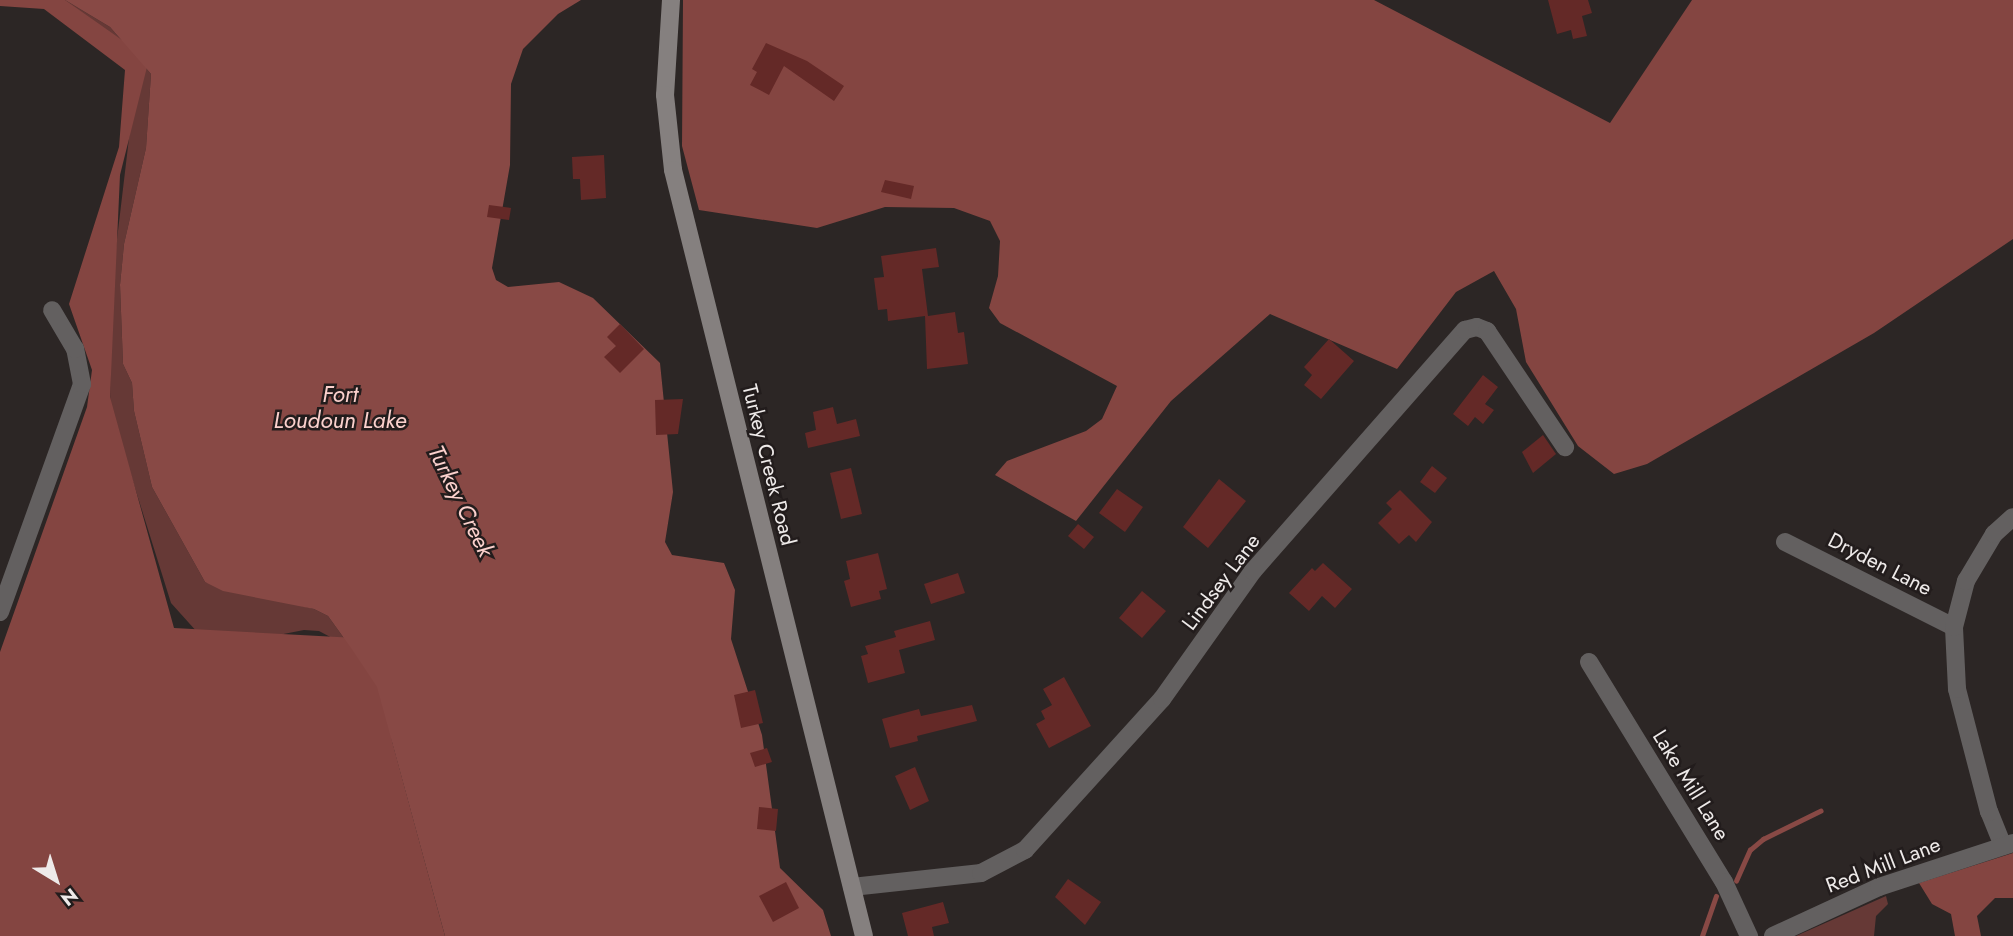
<!DOCTYPE html>
<style>
body{margin:0}
#map{position:relative;width:2013px;height:936px;overflow:hidden;background:#2c2625;font-family:Jost,sans-serif}
div>[style]{position:absolute}
[style*='--x']{left:calc(var(--x)*1px);top:calc(var(--y)*1px);width:calc(var(--w)*1px);rotate:calc(var(--a)*1deg)}
.green>*{inset:0;background:#663936}
.forest>*{inset:0;background:#844541}
.water>*{inset:0;background:#884945}
.stream>*{height:4.5px;margin:-2.25px;padding:0 2.25px;transform-origin:2.25px;border-radius:2.25px;background:#884945}
.building>*{inset:0;background:#642927}
.street>*{height:18px;margin:-9px;padding:0 9px;transform-origin:9px;border-radius:9px;background:#636060}
.secondary>*{height:18px;margin:-9px;padding:0 9px;transform-origin:9px;border-radius:9px;background:#85807f}
span{translate:-50% -50%;white-space:nowrap;text-align:center;line-height:1.15;-webkit-text-stroke:5px #221c1c;paint-order:stroke}
.street-label{font-size:21px;color:#eeeae9}
.water-label{font-size:23px;color:#fbd1cd;font-style:italic}
.north{position:absolute;left:21px;top:845px;width:70px;height:70px;-webkit-text-stroke:5px #221c1c;paint-order:stroke;rotate:142deg;font-size:19px;font-weight:700;line-height:28px;text-align:center;color:#eeeae9}
.north::after{content:'';display:block;margin:auto;width:24px;height:32px;background:#eeeae9;clip-path:polygon(50% 0,100% 100%,50% 72%,0 100%)}
</style>
<div id="map">
<div class="green">
<i style="clip-path:polygon(29px 0,65px 0,110px 27px,151px 74px,146px 148px,124px 244px,120px 285px,123px 364px,132px 383px,134px 411px,152px 487px,205px 582px,314px 609px,328px 616px,351px 648px,319px 631px,304px 630px,233px 644px,198px 633px,171px 603px,110px 408px,111px 290px,136px 79px,122px 52px)"></i>
<i style="clip-path:polygon(1886px 896px,1888px 904px,1876px 916px,1874px 936px,1796px 936px)"></i>
</div>
<div class="forest">
<i style="clip-path:polygon(0 0,65px 0,149px 59px,120px 175px,110px 397px,174px 628px,356px 638px,386px 686px,392px 741px,445px 936px,0 936px,0 652px,87px 407px,92px 370px,69px 304px,119px 147px,125px 70px,44px 9px,0 6px)"></i>
<i style="clip-path:polygon(683px 0,1374px 0,1610px 123px,1692px 0,2013px 0,2013px 239px,1874px 333px,1647px 464px,1614px 474px,1578px 446px,1526px 362px,1516px 309px,1494px 271px,1456px 292px,1397px 369px,1270px 314px,1171px 401px,1076px 521px,995px 475px,1007px 461px,1086px 431px,1102px 419px,1117px 386px,1000px 323px,989px 308px,998px 276px,1000px 241px,990px 221px,954px 208px,885px 207px,817px 228px,699px 210px,682px 146px)"></i>
<i style="clip-path:polygon(2013px 853px,2013px 898px,1995px 898px,1977px 916px,1981px 936px,1955px 936px,1951px 914px,1932px 904px,1919px 883px)"></i>
</div>
<div class="water">
<i style="clip-path:polygon(65px 0,581px 0,558px 14px,523px 49px,511px 84px,510px 165px,492px 268px,496px 280px,508px 287px,559px 282px,593px 298px,660px 363px,673px 492px,665px 542px,672px 555px,724px 563px,735px 590px,731px 639px,762px 735px,780px 868px,823px 910px,831px 936px,445px 936px,377px 687px,351px 648px,328px 616px,314px 609px,223px 591px,205px 582px,152px 487px,134px 411px,132px 383px,123px 364px,120px 285px,124px 244px,146px 148px,151px 74px,110px 27px)"></i>
</div>
<div class="stream">
<i style="--x:1736;--y:881;--w:34;--a:-66"></i>
<i style="--x:1750;--y:850;--w:17;--a:-40"></i>
<i style="--x:1763;--y:839;--w:64;--a:-26.2"></i>
<i style="--x:1702;--y:936;--w:42;--a:-70.7"></i>
</div>
<div class="building">
<i style="clip-path:polygon(1548px 0,1588px 0,1592px 13px,1582px 16px,1587px 36px,1573px 39px,1571px 30px,1557px 34px)"></i>
<i style="clip-path:polygon(766px 43px,807px 61px,844px 86px,834px 101px,784px 66px,769px 95px,750px 85px,757px 72px,752px 69px)"></i>
<i style="clip-path:polygon(604px 155px,606px 198px,581px 200px,580px 179px,573px 179px,572px 157px)"></i>
<i style="clip-path:polygon(885px 180px,914px 186px,911px 199px,881px 192px)"></i>
<i style="clip-path:polygon(489px 205px,511px 208px,509px 220px,487px 217px)"></i>
<i style="clip-path:polygon(936px 248px,939px 267px,922px 269px,928px 316px,955px 312px,958px 333px,964px 332px,968px 364px,927px 369px,925px 316px,888px 321px,887px 309px,878px 310px,874px 278px,884px 277px,881px 256px)"></i>
<i style="clip-path:polygon(620px 324px,644px 349px,620px 373px,604px 357px,616px 346px,607px 337px)"></i>
<i style="clip-path:polygon(1329px 339px,1354px 361px,1321px 399px,1304px 385px,1312px 375px,1304px 367px)"></i>
<i style="clip-path:polygon(1483px 375px,1498px 387px,1485px 404px,1494px 410px,1483px 424px,1475px 417px,1468px 426px,1453px 414px)"></i>
<i style="clip-path:polygon(683px 399px,678px 434px,656px 435px,655px 400px)"></i>
<i style="clip-path:polygon(833px 407px,837px 424px,856px 419px,860px 436px,808px 448px,805px 433px,816px 430px,813px 412px)"></i>
<i style="clip-path:polygon(1543px 435px,1556px 454px,1533px 473px,1522px 452px)"></i>
<i style="clip-path:polygon(1432px 466px,1447px 478px,1435px 493px,1420px 482px)"></i>
<i style="clip-path:polygon(851px 468px,862px 514px,841px 519px,830px 473px)"></i>
<i style="clip-path:polygon(1219px 479px,1246px 501px,1208px 548px,1183px 527px)"></i>
<i style="clip-path:polygon(1117px 489px,1143px 507px,1125px 532px,1099px 513px)"></i>
<i style="clip-path:polygon(1400px 490px,1432px 522px,1416px 542px,1409px 535px,1399px 544px,1378px 523px,1392px 509px,1386px 503px)"></i>
<i style="clip-path:polygon(1078px 524px,1094px 537px,1084px 549px,1068px 536px)"></i>
<i style="clip-path:polygon(878px 553px,887px 589px,879px 591px,881px 599px,851px 607px,844px 581px,850px 579px,846px 561px)"></i>
<i style="clip-path:polygon(1323px 563px,1352px 589px,1335px 608px,1322px 596px,1309px 611px,1289px 593px,1312px 568px,1315px 571px)"></i>
<i style="clip-path:polygon(958px 573px,965px 593px,931px 604px,924px 584px)"></i>
<i style="clip-path:polygon(1142px 591px,1166px 611px,1142px 638px,1119px 618px)"></i>
<i style="clip-path:polygon(930px 621px,935px 640px,899px 650px,905px 673px,868px 683px,861px 656px,868px 654px,865px 646px,896px 637px,894px 631px)"></i>
<i style="clip-path:polygon(1064px 677px,1091px 726px,1049px 748px,1036px 724px,1045px 719px,1041px 711px,1052px 705px,1043px 689px)"></i>
<i style="clip-path:polygon(755px 690px,763px 723px,741px 728px,734px 695px)"></i>
<i style="clip-path:polygon(972px 705px,977px 721px,917px 736px,918px 741px,890px 748px,882px 719px,919px 709px,921px 716px)"></i>
<i style="clip-path:polygon(767px 748px,772px 762px,755px 767px,750px 753px)"></i>
<i style="clip-path:polygon(915px 767px,929px 801px,910px 810px,895px 776px)"></i>
<i style="clip-path:polygon(759px 807px,778px 809px,776px 831px,757px 829px)"></i>
<i style="clip-path:polygon(1068px 879px,1101px 902px,1085px 925px,1055px 897px)"></i>
<i style="clip-path:polygon(786px 882px,799px 908px,773px 922px,759px 896px)"></i>
<i style="clip-path:polygon(943px 902px,949px 923px,932px 927px,934px 936px,908px 936px,902px 913px)"></i>
</div>
<div class="street">
<i style="--x:1785;--y:542;--w:189;--a:26.7"></i>
<i style="--x:0;--y:612;--w:242;--a:-70.2"></i>
<i style="--x:82;--y:384;--w:36;--a:-101"></i>
<i style="--x:75;--y:349;--w:45;--a:-120.5"></i>
<i style="--x:1589;--y:662;--w:258;--a:58.5"></i>
<i style="--x:1724;--y:882;--w:60;--a:65.2"></i>
<i style="--x:2003;--y:846;--w:37;--a:-112"></i>
<i style="--x:1989;--y:812;--w:127;--a:-104.6"></i>
<i style="--x:1957;--y:689;--w:62;--a:-92.8"></i>
<i style="--x:1954;--y:627;--w:48;--a:-75.4"></i>
<i style="--x:1966;--y:581;--w:55;--a:-59.2"></i>
<i style="--x:1994;--y:534;--w:25;--a:-42"></i>
<i style="--x:852;--y:887;--w:130;--a:-6.2"></i>
<i style="--x:981;--y:873;--w:50;--a:-27.6"></i>
<i style="--x:1025;--y:850;--w:204;--a:-47.8"></i>
<i style="--x:1162;--y:699;--w:157;--a:-54.6"></i>
<i style="--x:1253;--y:571;--w:321;--a:-48.7"></i>
<i style="--x:1465;--y:330;--w:12;--a:-14"></i>
<i style="--x:1477;--y:327;--w:11;--a:22"></i>
<i style="--x:1487;--y:331;--w:140;--a:56.1"></i>
<i style="--x:1773;--y:936;--w:117;--a:-24.8"></i>
<i style="--x:1879;--y:887;--w:141;--a:-18.2"></i>
</div>
<div class="secondary">
<i style="--x:671;--y:0;--w:95;--a:93.6"></i>
<i style="--x:665;--y:95;--w:75;--a:83.9"></i>
<i style="--x:673;--y:170;--w:789;--a:76"></i>
</div>
<div class="street-label">
<span style="left:769px;top:465px;rotate:76deg">Turkey Creek Road</span>
<span style="left:1880px;top:564px;rotate:27deg">Dryden Lane</span>
<span style="left:1221px;top:582px;rotate:-53deg">Lindsey Lane</span>
<span style="left:1691px;top:785px;rotate:58deg">Lake Mill Lane</span>
<span style="left:1883px;top:865px;rotate:-21deg">Red Mill Lane</span>
</div>
<div class="water-label">
<span style="left:340px;top:407px">Fort<br>Loudoun Lake</span>
<span style="left:461px;top:501px;rotate:64deg">Turkey Creek</span>
</div>
<div class="north">N</div>
</div>
